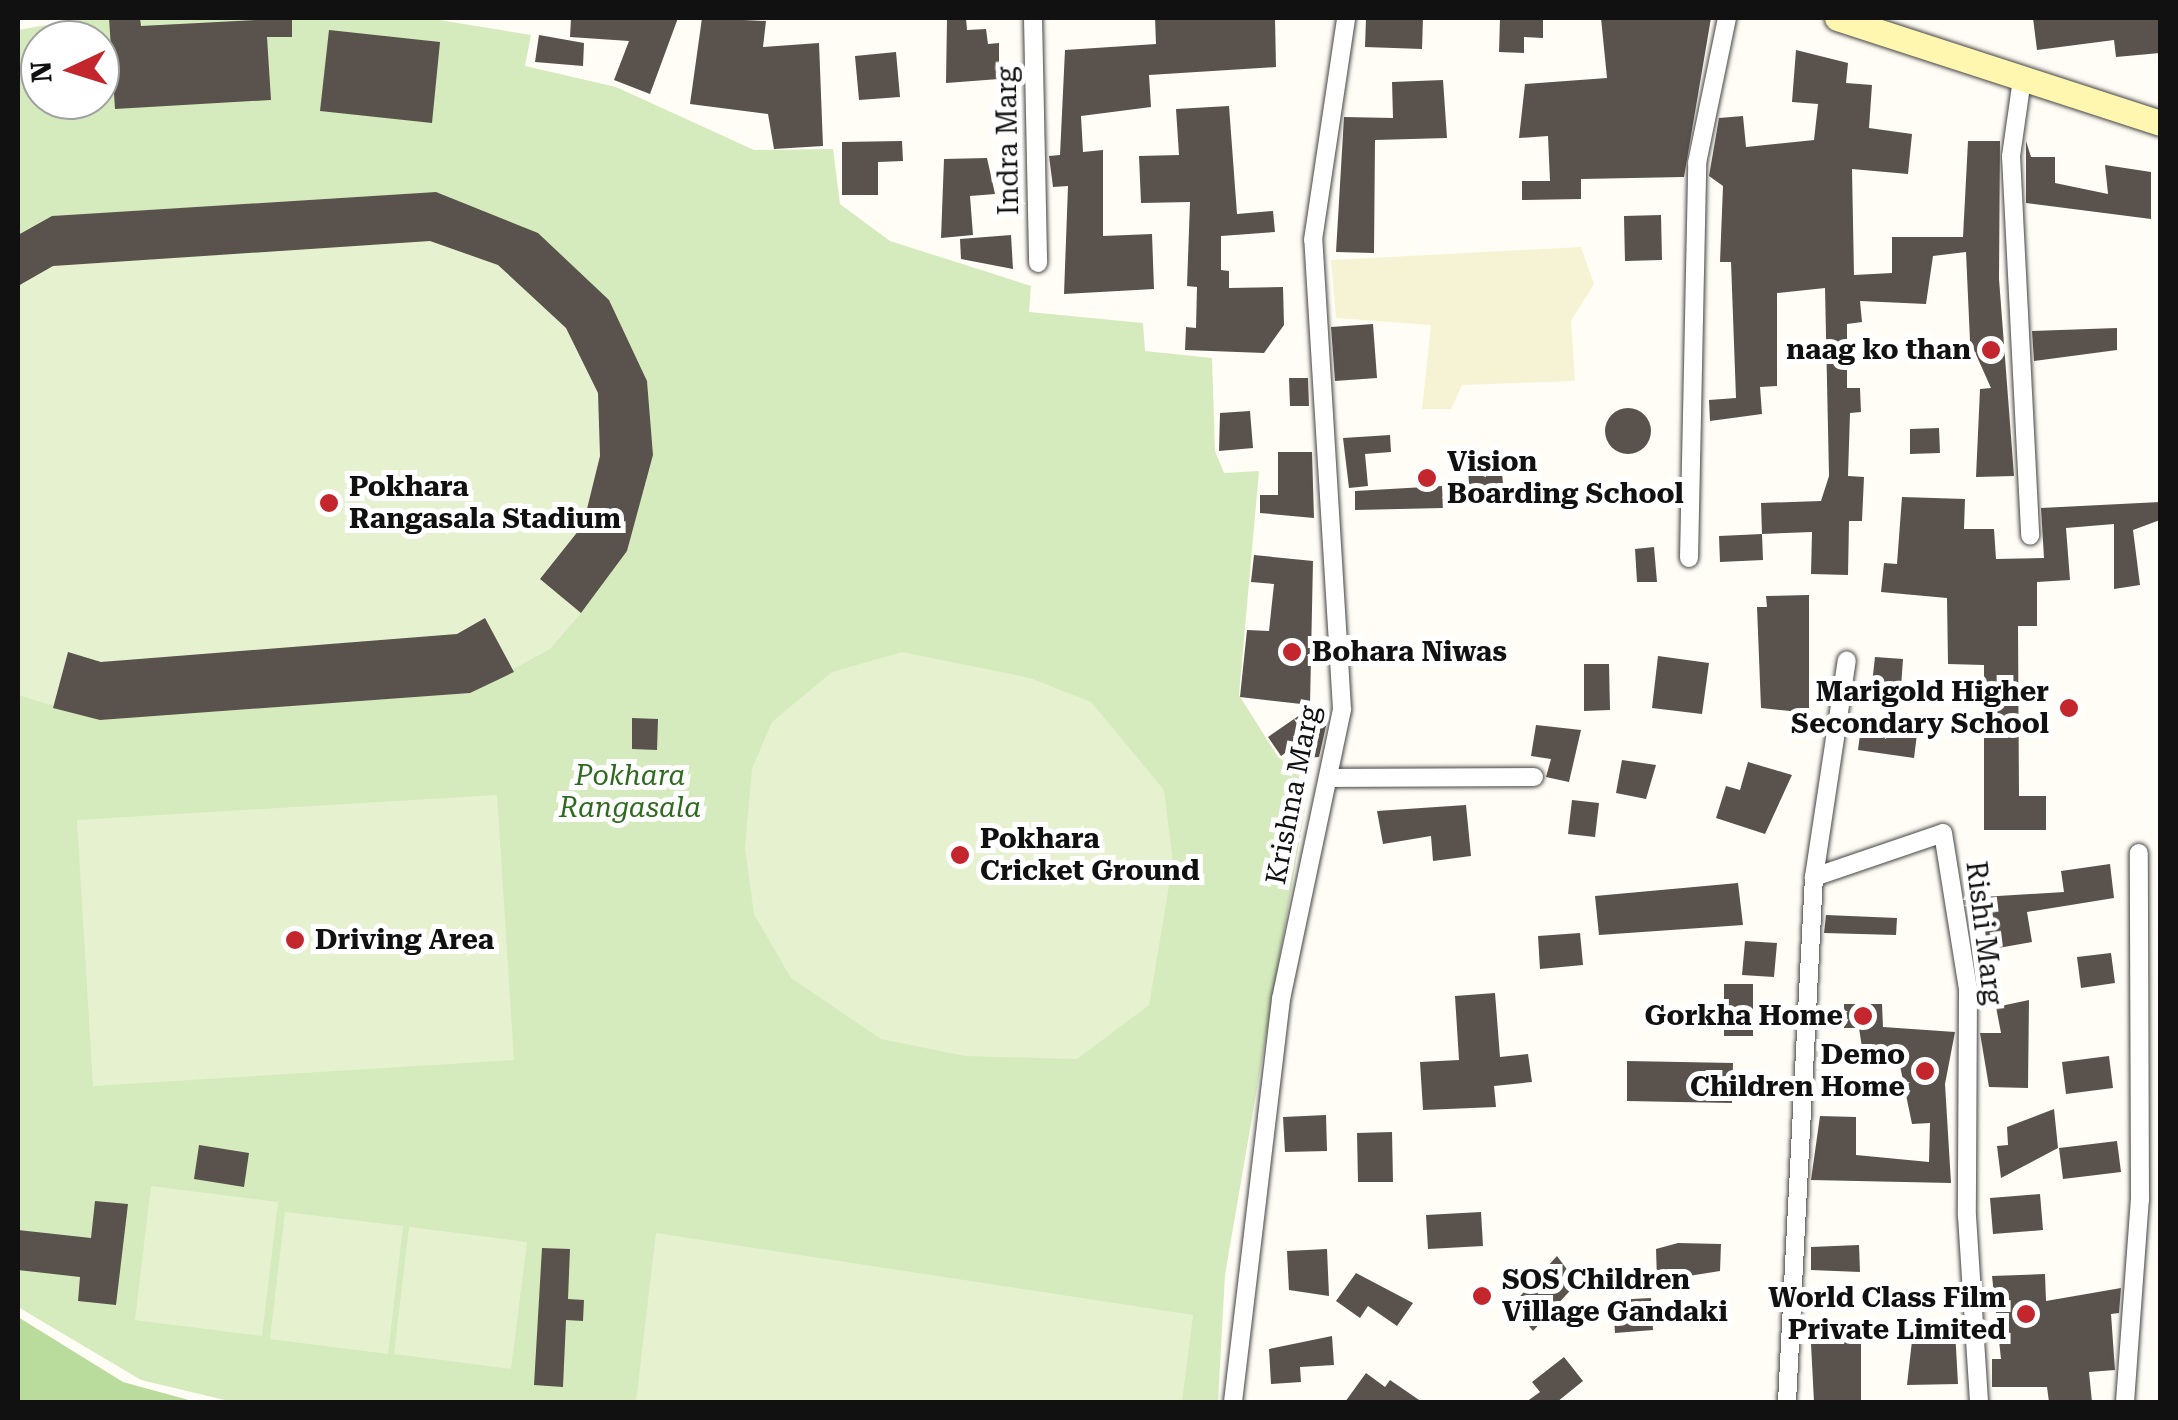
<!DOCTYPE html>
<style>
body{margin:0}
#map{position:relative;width:2178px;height:1420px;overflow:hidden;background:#fffdf5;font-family:"Roboto Serif",serif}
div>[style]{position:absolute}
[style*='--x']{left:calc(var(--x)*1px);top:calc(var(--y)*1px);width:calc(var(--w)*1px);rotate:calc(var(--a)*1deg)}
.farmland>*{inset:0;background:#f6f3d4}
.green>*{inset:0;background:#d5ebbd}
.forest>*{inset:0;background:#b9dc9c}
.pitch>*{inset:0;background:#e6f2cf}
.building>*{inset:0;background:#5a524d}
.round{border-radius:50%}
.roads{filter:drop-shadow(0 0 2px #444) drop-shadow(0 0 2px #444)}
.minor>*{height:18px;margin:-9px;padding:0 9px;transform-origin:9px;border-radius:9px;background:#fff}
.secondary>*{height:25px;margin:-12.5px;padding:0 12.5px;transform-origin:12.5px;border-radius:12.5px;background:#fff6b0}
.dots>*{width:28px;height:28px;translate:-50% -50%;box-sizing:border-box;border:5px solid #fff;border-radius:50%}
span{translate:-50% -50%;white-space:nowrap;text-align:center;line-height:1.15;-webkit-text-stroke:10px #fff;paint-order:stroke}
.street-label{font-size:28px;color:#111}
.poi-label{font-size:28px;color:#111;font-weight:700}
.right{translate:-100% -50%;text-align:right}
.left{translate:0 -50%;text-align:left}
.park-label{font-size:28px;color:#2f6b1f;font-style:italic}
.frame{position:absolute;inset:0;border:20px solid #111;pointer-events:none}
.north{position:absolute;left:20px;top:20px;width:100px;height:100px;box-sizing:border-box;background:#fff;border:2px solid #a0a0a0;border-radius:50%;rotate:266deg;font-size:28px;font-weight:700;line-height:40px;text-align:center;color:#111}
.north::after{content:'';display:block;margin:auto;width:35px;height:45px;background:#c4262e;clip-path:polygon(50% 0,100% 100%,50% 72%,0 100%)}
</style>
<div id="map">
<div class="farmland">
<i style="clip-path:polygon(1581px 247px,1594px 284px,1571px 321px,1575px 381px,1462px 385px,1451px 409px,1422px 409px,1431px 325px,1336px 318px,1331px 260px)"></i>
</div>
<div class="green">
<i style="clip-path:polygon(evenodd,86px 18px,427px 18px,531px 35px,525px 66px,616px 87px,754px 150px,833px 149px,840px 204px,890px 241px,1031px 286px,1029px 312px,1143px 323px,1145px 351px,1212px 358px,1215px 451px,1224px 473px,1259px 471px,1239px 695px,1278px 757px,1310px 779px,1225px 1275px,1218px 1402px,233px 1402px,141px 1380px,18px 1307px,18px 30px,86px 18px,40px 40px,100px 40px,100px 100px,40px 100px,40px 40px)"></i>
</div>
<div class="forest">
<i style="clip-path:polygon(18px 1317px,123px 1382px,196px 1402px,18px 1402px)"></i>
</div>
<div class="pitch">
<i style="clip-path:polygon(436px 192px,609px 300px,647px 381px,653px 455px,627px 551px,581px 613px,550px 649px,470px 693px,100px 720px,18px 695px,18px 235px,52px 216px)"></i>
<i style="clip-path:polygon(902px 652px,1030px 678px,1091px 702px,1164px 790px,1173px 862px,1149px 1005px,1077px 1059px,965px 1056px,881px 1039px,791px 978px,754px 914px,745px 848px,752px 769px,772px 722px,832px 672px)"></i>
<i style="clip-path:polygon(497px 795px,514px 1060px,93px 1086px,77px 820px)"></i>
<i style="clip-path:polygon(151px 1186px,278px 1202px,262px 1336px,135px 1320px)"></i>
<i style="clip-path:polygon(285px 1212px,403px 1226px,388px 1354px,270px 1339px)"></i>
<i style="clip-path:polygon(409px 1227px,527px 1242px,511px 1369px,394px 1354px)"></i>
<i style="clip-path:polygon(656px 1233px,1193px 1315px,1182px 1402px,636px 1402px)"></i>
</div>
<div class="building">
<i style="clip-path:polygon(109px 18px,140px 18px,141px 26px,292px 18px,292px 37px,267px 37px,271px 100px,115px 109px)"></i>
<i style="clip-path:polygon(571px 18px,678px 18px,650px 94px,614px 80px,629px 41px,570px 37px)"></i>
<i style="clip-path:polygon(702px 18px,766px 21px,763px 47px,819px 43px,823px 146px,774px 149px,768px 114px,690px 104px)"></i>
<i style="clip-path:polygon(947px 18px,966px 18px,967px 30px,986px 29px,988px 44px,999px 43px,999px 79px,946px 83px)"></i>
<i style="clip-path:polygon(1155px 18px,1275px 18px,1276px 67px,1149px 75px,1151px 107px,1081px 116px,1083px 152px,1103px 150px,1103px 236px,1152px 234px,1154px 289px,1064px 294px,1068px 186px,1053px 187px,1049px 156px,1060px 155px,1065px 50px,1156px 44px)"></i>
<i style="clip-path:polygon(1366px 18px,1423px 18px,1422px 49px,1365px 47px)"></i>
<i style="clip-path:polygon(1500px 18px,1543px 18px,1543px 38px,1524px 37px,1524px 53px,1499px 52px)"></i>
<i style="clip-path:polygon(1601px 18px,1711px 18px,1684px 177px,1581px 179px,1581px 199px,1522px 200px,1522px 181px,1550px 181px,1548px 136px,1519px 138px,1525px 84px,1607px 78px)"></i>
<i style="clip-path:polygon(2033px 18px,2160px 18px,2160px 53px,2116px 57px,2114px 40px,2037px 50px)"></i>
<i style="clip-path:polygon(329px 30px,440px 42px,432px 123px,320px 111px)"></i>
<i style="clip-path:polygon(539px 35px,584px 43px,583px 66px,535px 62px)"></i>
<i style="clip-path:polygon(1796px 50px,1848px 63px,1846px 83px,1872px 85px,1869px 128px,1912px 134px,1908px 174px,1852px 169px,1854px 275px,1892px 273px,1892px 237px,1963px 237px,1968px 141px,2000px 141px,1999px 279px,2014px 476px,1976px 477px,1980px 389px,1991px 388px,1970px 341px,1966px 252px,1933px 256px,1926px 304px,1860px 301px,1862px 322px,1847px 324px,1847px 388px,1860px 388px,1861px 412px,1850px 413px,1848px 476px,1864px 477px,1862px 521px,1849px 521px,1848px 575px,1811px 574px,1812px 532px,1762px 534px,1761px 503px,1821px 501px,1829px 476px,1825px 288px,1777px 293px,1777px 386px,1760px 387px,1762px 414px,1710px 421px,1709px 400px,1736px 398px,1731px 262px,1720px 262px,1723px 186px,1709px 176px,1719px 118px,1743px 116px,1746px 147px,1814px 140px,1818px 104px,1792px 102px)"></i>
<i style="clip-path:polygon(896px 52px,900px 97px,859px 100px,855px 56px)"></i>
<i style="clip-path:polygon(1443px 80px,1447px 138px,1375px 140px,1374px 253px,1336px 252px,1344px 117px,1393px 118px,1392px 82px)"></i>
<i style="clip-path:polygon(1229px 106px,1237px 214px,1273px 211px,1275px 232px,1221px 236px,1221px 270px,1229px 271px,1229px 288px,1283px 287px,1284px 325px,1264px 353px,1185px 350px,1186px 327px,1196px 328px,1197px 287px,1187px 286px,1190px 202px,1141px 203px,1139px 156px,1179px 155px,1176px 109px)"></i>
<i style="clip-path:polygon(902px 141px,903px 161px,878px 162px,878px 195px,842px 195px,842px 142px)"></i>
<i style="clip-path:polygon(2026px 141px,2031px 157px,2055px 157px,2055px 183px,2108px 194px,2105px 165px,2151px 172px,2151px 219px,2026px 203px)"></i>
<i style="clip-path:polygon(987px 158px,995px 194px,970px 196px,973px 235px,941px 238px,944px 159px)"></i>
<i style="clip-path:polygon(436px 192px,538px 233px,609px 300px,647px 381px,653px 455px,627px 551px,581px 613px,540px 579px,583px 525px,600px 456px,598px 393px,566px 328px,498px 265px,430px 241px,53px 266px,18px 286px,18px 235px,52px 216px)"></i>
<i style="clip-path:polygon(1661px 215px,1662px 260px,1625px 261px,1624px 216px)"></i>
<i style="clip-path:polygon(1011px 235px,1013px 269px,961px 259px,960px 239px)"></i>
<i style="clip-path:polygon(1373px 324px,1377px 378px,1335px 381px,1331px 327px)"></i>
<i style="clip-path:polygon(2117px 328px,2117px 350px,2034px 361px,2032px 331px)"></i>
<i style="clip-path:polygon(1289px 378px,1308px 378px,1309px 406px,1290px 406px)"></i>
<i class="round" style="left:1605px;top:408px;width:46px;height:46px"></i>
<i style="clip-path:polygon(1250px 411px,1253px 448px,1219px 451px,1220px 413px)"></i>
<i style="clip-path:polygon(1939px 428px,1940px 453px,1910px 454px,1910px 429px)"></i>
<i style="clip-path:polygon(1390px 435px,1391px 452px,1365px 454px,1368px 486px,1349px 488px,1343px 438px)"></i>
<i style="clip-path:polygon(1278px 452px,1312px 452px,1314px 518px,1260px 513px,1260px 495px,1278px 495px)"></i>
<i style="clip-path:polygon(1500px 452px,1504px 494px,1470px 498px,1467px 455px)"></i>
<i style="clip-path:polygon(1442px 486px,1443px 508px,1355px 510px,1355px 491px)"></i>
<i style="clip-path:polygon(1902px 497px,1965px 499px,1964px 529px,1994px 529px,1996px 559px,2044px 558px,2041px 508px,2160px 502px,2160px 520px,2133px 530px,2140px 585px,2114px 589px,2114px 524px,2066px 528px,2070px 580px,2037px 582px,2037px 626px,2018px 626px,2019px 796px,2046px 796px,2046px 830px,1984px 830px,1984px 665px,1948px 664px,1947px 598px,1881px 592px,1884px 563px,1897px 564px)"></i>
<i style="clip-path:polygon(1762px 534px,1763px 560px,1720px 562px,1719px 536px)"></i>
<i style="clip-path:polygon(1654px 547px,1657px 582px,1637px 582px,1635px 549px)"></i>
<i style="clip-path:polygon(1254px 555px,1313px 561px,1310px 705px,1240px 697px,1247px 630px,1269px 631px,1274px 584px,1251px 582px)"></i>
<i style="clip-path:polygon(1809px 595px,1809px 713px,1761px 708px,1757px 607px,1767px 607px,1766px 596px)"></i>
<i style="clip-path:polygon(485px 618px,514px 672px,470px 693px,100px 720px,53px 708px,68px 652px,101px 662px,457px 634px)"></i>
<i style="clip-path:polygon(1658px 656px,1709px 663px,1702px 714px,1652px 708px)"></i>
<i style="clip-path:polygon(1875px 657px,1903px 659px,1901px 687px,1872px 684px)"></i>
<i style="clip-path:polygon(1584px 664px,1609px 664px,1610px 710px,1584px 711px)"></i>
<i style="clip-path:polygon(1310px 708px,1310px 727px,1326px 726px,1319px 757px,1305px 758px,1304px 740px,1281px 756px,1268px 737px)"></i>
<i style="clip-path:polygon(632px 718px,658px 719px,657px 750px,632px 749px)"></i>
<i style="clip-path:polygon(1862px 719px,1918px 726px,1914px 758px,1858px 750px)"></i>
<i style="clip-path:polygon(1536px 725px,1581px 730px,1569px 782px,1546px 777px,1551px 759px,1531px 756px)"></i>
<i style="clip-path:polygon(1622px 760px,1656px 765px,1646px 799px,1616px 793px)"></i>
<i style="clip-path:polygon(1748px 762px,1792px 775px,1765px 834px,1716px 818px,1726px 786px,1740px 790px)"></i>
<i style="clip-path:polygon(1572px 800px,1599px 803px,1595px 837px,1568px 834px)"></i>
<i style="clip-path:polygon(1466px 805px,1471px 856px,1433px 861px,1431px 836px,1383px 844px,1377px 811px)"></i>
<i style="clip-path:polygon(2110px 864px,2114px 898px,2027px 912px,2032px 942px,1987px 950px,1982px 897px,2064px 892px,2061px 871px)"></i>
<i style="clip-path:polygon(1738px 883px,1743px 925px,1599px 935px,1595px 896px)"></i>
<i style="clip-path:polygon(1826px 915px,1897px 918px,1896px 935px,1824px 933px)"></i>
<i style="clip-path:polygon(1580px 933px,1583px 965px,1540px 969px,1538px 936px)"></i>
<i style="clip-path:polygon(1745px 941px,1777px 943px,1774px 977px,1742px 975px)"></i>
<i style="clip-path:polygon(2111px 953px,2115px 983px,2081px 988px,2077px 957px)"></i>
<i style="clip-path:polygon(1724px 984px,1753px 984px,1753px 1036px,1724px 1036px)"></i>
<i style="clip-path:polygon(1495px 993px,1500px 1057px,1528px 1054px,1532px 1082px,1494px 1086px,1496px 1107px,1423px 1110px,1420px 1062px,1459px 1060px,1455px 996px)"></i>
<i style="clip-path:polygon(2029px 1000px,2028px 1088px,1989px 1087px,1980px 1033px,2001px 1033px,1996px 1007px)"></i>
<i style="clip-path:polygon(1844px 1004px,1882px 1004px,1883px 1027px,1955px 1032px,1945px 1084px,1951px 1183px,1811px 1180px,1820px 1116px,1856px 1117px,1856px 1155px,1929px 1162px,1930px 1123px,1912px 1124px,1899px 1061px,1865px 1067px,1859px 1028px,1844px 1028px)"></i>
<i style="clip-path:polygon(2109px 1056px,2113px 1088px,2066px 1094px,2062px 1062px)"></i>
<i style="clip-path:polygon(1627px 1061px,1733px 1063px,1732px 1103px,1627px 1101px)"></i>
<i style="clip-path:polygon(2054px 1109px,2058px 1148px,2001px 1178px,1997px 1146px,2008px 1145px,2007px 1127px)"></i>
<i style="clip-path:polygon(1326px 1115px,1327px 1151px,1285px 1152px,1283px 1117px)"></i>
<i style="clip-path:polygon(1392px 1132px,1393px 1182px,1358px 1182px,1357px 1133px)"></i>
<i style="clip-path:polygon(2117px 1141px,2121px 1172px,2063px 1179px,2059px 1148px)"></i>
<i style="clip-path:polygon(199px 1145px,249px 1153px,244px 1187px,194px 1179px)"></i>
<i style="clip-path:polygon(2040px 1194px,2043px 1230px,1993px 1234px,1990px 1198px)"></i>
<i style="clip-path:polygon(95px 1201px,128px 1204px,116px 1305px,78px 1301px,80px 1277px,18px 1270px,18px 1230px,91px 1238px)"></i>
<i style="clip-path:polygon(1481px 1212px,1483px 1246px,1428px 1249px,1426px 1215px)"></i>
<i style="clip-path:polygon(1678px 1243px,1721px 1244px,1720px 1271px,1657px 1281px,1656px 1249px)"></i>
<i style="clip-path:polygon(1859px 1245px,1860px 1272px,1811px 1270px,1811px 1247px)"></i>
<i style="clip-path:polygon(542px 1248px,570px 1249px,568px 1299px,584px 1300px,583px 1321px,566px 1320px,563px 1387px,534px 1385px)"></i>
<i style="clip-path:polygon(1327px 1249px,1329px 1296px,1289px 1290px,1287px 1251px)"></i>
<i style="clip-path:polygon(1557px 1256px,1577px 1283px,1533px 1331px,1512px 1305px)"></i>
<i style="clip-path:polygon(1356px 1273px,1413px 1303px,1397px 1326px,1368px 1306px,1360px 1318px,1336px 1301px)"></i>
<i style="clip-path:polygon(2045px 1274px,2046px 1301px,2121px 1288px,2119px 1313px,2111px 1314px,2115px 1370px,2089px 1372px,2092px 1402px,2049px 1402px,2047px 1387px,1992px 1387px,1992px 1359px,2001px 1359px,1992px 1276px)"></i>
<i style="clip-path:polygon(1651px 1298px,1653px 1330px,1615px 1333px,1613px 1300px)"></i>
<i style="clip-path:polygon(1810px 1325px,1849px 1325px,1849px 1337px,1861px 1338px,1861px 1402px,1814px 1402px)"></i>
<i style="clip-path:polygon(1955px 1330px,1958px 1384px,1907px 1385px,1913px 1332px)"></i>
<i style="clip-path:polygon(1332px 1336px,1334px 1365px,1300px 1367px,1301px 1382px,1271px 1384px,1269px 1349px)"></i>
<i style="clip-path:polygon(1564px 1357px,1583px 1381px,1557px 1402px,1526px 1402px,1540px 1392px,1532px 1382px)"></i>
<i style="clip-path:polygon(1366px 1373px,1385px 1387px,1390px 1380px,1422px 1402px,1345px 1402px)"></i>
</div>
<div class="roads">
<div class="minor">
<i style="--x:1033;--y:18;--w:245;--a:88.8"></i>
<i style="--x:2022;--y:79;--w:78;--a:98.1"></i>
<i style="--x:2011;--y:156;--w:380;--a:87.1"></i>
<i style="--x:1689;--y:558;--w:395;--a:-88.8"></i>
<i style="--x:1697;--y:163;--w:148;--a:-78.3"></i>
<i style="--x:1329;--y:778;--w:205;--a:-0.3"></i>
<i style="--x:1814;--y:877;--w:136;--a:-18.8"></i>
<i style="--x:1943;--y:833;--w:158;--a:80.9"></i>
<i style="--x:1968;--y:989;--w:227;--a:90.3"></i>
<i style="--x:1967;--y:1216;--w:186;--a:86.3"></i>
<i style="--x:1233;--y:1402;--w:406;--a:-83.2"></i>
<i style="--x:1281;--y:999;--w:296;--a:-78.1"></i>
<i style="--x:1342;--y:709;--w:470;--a:-93.5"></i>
<i style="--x:1313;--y:240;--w:224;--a:-81.5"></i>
<i style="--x:1787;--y:1402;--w:526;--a:-87.06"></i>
<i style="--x:1814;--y:877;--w:219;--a:-81.4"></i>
<i style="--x:2125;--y:1402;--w:203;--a:-85.8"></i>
<i style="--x:2140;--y:1200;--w:347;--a:-90.2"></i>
</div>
<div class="secondary">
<i style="--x:1837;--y:18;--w:340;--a:18"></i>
</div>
</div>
<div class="dots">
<i style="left:1991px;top:350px;background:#c4262e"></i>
<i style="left:1427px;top:478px;background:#c4262e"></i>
<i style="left:329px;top:503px;background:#c4262e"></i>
<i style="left:1292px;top:652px;background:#c4262e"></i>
<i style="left:2069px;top:708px;background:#c4262e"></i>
<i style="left:960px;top:855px;background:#c4262e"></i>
<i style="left:295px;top:940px;background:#c4262e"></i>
<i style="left:1863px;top:1016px;background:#c4262e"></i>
<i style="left:1925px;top:1071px;background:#c4262e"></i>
<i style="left:1482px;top:1296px;background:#c4262e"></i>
<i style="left:2026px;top:1314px;background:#c4262e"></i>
</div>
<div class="street-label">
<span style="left:1008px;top:141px;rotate:-91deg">Indra Marg</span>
<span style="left:1293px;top:795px;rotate:-79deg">Krishna Marg</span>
<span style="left:1984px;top:933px;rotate:83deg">Rishi Marg</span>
</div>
<div class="poi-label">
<span class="right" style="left:1971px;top:350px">naag ko than</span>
<span class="left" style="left:1447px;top:478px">Vision<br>Boarding School</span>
<span class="left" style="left:349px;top:503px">Pokhara<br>Rangasala Stadium</span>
<span class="left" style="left:1312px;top:652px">Bohara Niwas</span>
<span class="right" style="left:2049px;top:708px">Marigold Higher<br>Secondary School</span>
<span class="left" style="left:980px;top:855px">Pokhara<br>Cricket Ground</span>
<span class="left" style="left:315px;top:940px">Driving Area</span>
<span class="right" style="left:1843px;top:1016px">Gorkha Home</span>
<span class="right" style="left:1905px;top:1071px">Demo<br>Children Home</span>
<span class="left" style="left:1502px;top:1296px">SOS Children<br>Village Gandaki</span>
<span class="right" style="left:2006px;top:1314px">World Class Film<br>Private Limited</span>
</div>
<div class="park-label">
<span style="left:630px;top:792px">Pokhara<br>Rangasala</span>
</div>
<div class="frame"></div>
<div class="north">N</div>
</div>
